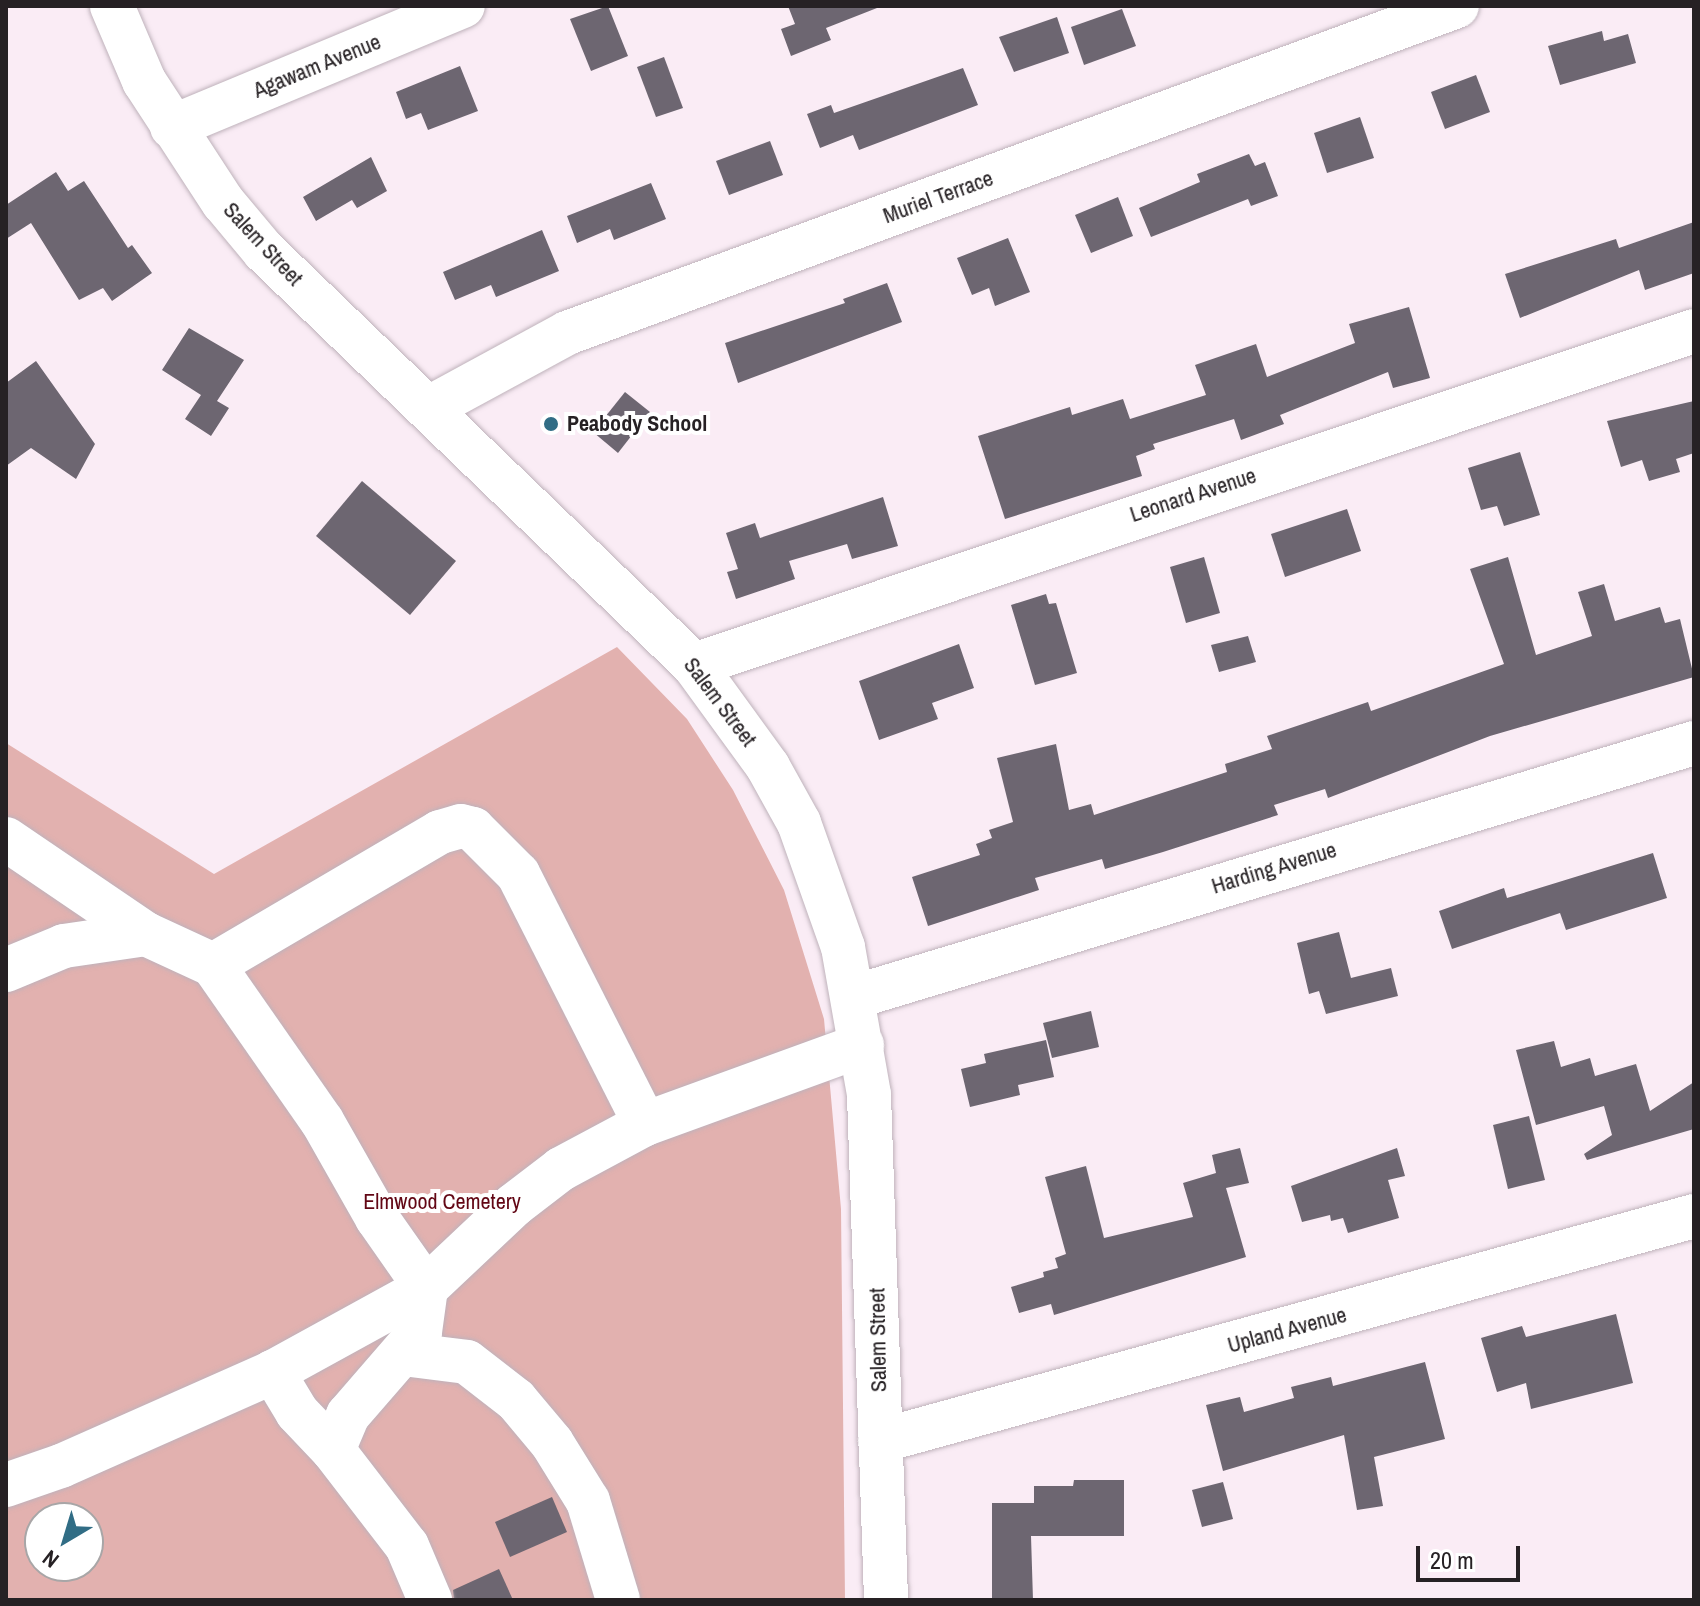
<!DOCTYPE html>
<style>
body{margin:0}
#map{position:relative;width:1700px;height:1606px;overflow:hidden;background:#faecf5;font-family:"Archivo Narrow",sans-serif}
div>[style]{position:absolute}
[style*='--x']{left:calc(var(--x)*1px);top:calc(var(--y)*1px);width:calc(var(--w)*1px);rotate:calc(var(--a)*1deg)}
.green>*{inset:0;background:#e2b1af}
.building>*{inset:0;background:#6d6671}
.roads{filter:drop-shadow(0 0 2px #bfb2bb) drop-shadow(0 0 2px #bfb2bb)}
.minor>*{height:44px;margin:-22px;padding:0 22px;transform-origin:22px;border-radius:22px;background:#fff}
.major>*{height:44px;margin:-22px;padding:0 22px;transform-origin:22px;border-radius:22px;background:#fff}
.dots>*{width:22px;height:22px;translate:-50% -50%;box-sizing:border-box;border:4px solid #fff;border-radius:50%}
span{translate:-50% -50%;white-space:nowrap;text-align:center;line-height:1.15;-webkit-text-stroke:8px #fff;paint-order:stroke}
.street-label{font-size:22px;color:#262124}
.poi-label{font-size:22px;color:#262124;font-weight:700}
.left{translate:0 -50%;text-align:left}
.park-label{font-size:22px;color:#620614}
.frame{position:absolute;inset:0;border:8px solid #262124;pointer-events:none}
.north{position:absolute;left:24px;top:1502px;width:80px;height:80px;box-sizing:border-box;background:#fff;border:2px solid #a8a6a7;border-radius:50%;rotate:218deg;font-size:22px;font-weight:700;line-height:32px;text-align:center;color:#262124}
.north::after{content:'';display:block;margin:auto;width:28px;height:36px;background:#316d85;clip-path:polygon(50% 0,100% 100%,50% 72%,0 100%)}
.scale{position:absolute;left:1416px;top:1546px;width:104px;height:36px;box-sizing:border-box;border:4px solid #262124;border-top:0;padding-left:10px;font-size:24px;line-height:28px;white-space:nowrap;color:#262124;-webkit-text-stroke:6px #fff;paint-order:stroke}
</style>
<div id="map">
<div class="green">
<i style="clip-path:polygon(evenodd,617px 647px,687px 719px,733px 790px,784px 890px,824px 1019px,841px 1209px,845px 1600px,6px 1600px,6px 743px,214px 874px,617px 647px,40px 1518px,88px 1518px,88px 1566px,40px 1566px,40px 1518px)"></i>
</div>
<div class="building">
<i style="clip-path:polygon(608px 6px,628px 56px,591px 71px,570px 19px)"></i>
<i style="clip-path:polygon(788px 6px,877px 6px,877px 8px,826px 28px,831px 40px,791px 56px,781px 29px,795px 24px)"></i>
<i style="clip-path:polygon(1122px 9px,1136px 46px,1084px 65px,1071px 27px)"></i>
<i style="clip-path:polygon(1057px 17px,1069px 53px,1014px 72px,999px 37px)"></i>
<i style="clip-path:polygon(1602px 31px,1604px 41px,1628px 34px,1636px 63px,1560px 85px,1548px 46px)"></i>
<i style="clip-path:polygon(664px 57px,683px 108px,656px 117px,637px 67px)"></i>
<i style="clip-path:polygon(460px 66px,478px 111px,428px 130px,421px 113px,406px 119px,396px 92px)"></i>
<i style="clip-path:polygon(963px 68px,978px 105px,859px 150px,853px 135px,820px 148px,807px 114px,831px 105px,834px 113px)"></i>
<i style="clip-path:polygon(1476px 75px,1490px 112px,1445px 129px,1431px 92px)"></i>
<i style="clip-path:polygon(1360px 117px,1374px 158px,1327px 173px,1314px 133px)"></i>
<i style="clip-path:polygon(770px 141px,783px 175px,729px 195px,716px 161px)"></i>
<i style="clip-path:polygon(1249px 154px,1255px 166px,1265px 162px,1278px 196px,1251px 206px,1248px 199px,1151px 237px,1139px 208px,1200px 182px,1197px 174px)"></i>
<i style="clip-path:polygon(371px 157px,387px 191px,357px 208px,352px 200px,316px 221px,303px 197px)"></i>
<i style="clip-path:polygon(56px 172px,68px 191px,84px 181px,128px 248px,132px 245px,152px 273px,112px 301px,103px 288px,79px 300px,31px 223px,6px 239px,6px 205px)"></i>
<i style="clip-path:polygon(651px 183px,666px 219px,614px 240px,610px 229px,577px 243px,567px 216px)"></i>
<i style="clip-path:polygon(1118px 197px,1133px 236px,1091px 253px,1075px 215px)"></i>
<i style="clip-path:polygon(1694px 222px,1694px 273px,1645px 290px,1639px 270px,1520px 318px,1505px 274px,1616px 239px,1619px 248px)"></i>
<i style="clip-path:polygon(542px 230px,559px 271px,496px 297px,491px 285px,455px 300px,443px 272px)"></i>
<i style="clip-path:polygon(1008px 238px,1030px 292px,995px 306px,989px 288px,972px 295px,957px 258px)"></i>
<i style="clip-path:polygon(887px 283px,902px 322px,738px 383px,725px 343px,845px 303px,843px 299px)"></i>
<i style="clip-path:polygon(1409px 307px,1430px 378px,1393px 388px,1388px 372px,1280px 415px,1284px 424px,1241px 440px,1234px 419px,1153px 444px,1155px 449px,1136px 456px,1142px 476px,1005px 519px,978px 436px,1070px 407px,1072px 415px,1123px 399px,1130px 419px,1206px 395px,1195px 365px,1256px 344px,1267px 377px,1355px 343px,1349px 324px)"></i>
<i style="clip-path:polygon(189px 328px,244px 360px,217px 401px,229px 408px,211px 436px,185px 419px,201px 395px,162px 370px)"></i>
<i style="clip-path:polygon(36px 361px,95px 444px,76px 479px,31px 448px,6px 466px,6px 383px)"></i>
<i style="clip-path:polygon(625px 392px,650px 412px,618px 453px,593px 432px)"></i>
<i style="clip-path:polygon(1694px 401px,1694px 453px,1676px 459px,1680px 472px,1649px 481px,1642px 460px,1621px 467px,1607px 421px)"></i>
<i style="clip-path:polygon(1520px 452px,1540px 515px,1504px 526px,1497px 506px,1481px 510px,1468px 468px)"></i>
<i style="clip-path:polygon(362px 481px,456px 561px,410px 615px,316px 536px)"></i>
<i style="clip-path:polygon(883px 497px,898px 546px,852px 559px,847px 544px,789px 561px,795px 579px,736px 599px,727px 572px,738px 569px,726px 533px,755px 523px,760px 538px)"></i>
<i style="clip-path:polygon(1347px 509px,1361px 551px,1285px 577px,1271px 534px)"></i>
<i style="clip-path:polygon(1204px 557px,1220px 613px,1186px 623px,1170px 567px)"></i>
<i style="clip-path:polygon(1508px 557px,1536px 655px,1592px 636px,1578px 592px,1604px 584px,1615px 621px,1660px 607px,1665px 623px,1680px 619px,1694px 677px,1490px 736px,1328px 798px,1325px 789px,1274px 805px,1278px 815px,1163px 852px,1105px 869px,1102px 859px,1035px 878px,1039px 890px,928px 926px,912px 877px,980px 855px,976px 844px,992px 838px,989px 830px,1013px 822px,997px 758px,1056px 744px,1069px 810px,1091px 804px,1094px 815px,1227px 772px,1225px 764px,1272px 749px,1267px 736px,1368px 702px,1371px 711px,1504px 664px,1470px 569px)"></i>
<i style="clip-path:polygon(1046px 594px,1049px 604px,1056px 603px,1077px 673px,1035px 685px,1011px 605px)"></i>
<i style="clip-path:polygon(1248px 636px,1256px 662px,1219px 672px,1211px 645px)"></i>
<i style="clip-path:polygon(959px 644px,974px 688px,932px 703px,938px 719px,879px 740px,859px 681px)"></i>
<i style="clip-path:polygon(1653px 853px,1667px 898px,1566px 930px,1560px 913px,1452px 949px,1439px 911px,1504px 888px,1507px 898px)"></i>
<i style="clip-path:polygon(1339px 932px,1351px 978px,1391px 968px,1398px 996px,1326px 1014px,1319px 991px,1309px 994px,1297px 943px)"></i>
<i style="clip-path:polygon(1091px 1011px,1099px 1047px,1052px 1058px,1043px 1023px)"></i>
<i style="clip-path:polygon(1046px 1040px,1054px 1077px,1018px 1085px,1020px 1095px,970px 1107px,961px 1069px,986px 1063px,984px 1054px)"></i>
<i style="clip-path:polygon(1554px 1041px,1561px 1067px,1590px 1058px,1595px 1076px,1636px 1064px,1650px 1111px,1694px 1082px,1694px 1129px,1587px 1160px,1584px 1154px,1612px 1135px,1604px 1106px,1536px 1125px,1516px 1050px)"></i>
<i style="clip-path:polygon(1529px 1116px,1545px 1180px,1508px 1189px,1493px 1125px)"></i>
<i style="clip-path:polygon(1240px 1148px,1249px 1183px,1226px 1188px,1246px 1257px,1054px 1315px,1051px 1304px,1019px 1313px,1011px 1287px,1044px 1277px,1043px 1272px,1058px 1268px,1055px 1258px,1066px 1254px,1045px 1177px,1086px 1166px,1104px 1238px,1193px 1217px,1183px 1183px,1216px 1173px,1212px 1155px)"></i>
<i style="clip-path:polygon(1397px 1148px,1405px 1176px,1388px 1180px,1399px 1218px,1348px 1233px,1343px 1218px,1331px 1221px,1330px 1215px,1302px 1222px,1291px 1186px)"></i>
<i style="clip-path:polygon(1616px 1314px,1633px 1383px,1531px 1409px,1526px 1383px,1497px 1392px,1481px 1338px,1522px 1326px,1526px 1337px)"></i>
<i style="clip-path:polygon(1425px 1362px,1445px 1439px,1374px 1457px,1383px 1506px,1357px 1510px,1344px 1435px,1223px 1471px,1206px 1405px,1240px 1397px,1244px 1412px,1294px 1398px,1291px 1387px,1331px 1377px,1333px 1386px)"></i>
<i style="clip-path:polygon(1074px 1480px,1124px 1480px,1124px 1536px,1031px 1536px,1033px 1600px,992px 1600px,992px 1503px,1034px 1503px,1034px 1486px,1073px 1486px)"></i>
<i style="clip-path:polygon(1223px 1482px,1233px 1519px,1202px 1527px,1192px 1490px)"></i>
<i style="clip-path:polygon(552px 1497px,567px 1532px,510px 1557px,495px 1522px)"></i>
<i style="clip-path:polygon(499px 1569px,513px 1600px,454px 1600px,453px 1590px)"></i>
</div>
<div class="roads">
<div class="minor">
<i style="--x:172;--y:127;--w:315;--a:-22.6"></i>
<i style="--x:429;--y:408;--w:157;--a:-28.5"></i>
<i style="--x:567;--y:333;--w:948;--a:-20.17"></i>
<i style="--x:694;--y:665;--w:1054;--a:-18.47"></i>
<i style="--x:6;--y:839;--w:169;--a:34.2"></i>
<i style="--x:146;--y:934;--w:83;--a:171.7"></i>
<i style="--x:64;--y:946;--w:63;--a:157.5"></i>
<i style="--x:146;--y:934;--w:74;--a:24.8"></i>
<i style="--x:854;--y:997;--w:878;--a:-16.82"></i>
<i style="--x:645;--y:1124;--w:280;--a:-116.9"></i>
<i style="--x:518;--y:874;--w:64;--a:-135"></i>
<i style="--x:473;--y:829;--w:12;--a:-166"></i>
<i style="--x:461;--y:826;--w:22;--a:164"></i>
<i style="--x:440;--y:832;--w:263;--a:149.6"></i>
<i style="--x:213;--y:965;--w:190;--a:55.1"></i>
<i style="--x:322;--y:1121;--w:112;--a:60.4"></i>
<i style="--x:377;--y:1218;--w:85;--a:55"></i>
<i style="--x:426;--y:1288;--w:121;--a:-43.3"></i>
<i style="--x:514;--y:1205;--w:59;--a:-37.5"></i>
<i style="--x:561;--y:1169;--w:95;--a:-28.2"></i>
<i style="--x:645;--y:1124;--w:231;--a:-20"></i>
<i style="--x:403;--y:1354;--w:64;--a:7.1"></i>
<i style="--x:467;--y:1362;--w:62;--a:37.8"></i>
<i style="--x:516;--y:1400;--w:56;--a:50.1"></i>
<i style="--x:552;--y:1443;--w:68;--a:58.2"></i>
<i style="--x:588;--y:1501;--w:103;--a:73.1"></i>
<i style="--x:880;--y:1441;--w:845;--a:-15.45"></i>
<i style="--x:333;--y:1450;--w:121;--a:52.4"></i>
<i style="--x:407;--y:1546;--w:59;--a:66.9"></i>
<i style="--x:6;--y:1485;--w:58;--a:-19.1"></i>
<i style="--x:61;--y:1466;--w:232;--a:-23.9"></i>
<i style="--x:273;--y:1372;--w:175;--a:-28.8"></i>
<i style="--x:426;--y:1288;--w:44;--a:97.8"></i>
<i style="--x:420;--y:1332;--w:110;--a:130.9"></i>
<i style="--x:348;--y:1415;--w:38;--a:113"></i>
<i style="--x:333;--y:1450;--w:52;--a:-133.5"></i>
<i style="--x:297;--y:1412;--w:47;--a:-121"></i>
</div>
<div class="major">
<i style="--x:112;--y:6;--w:82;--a:66.9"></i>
<i style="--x:144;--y:81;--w:145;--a:56.9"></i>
<i style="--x:223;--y:202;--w:64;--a:50.1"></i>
<i style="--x:264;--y:251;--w:597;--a:43.91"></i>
<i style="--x:694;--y:665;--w:126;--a:54"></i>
<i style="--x:768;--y:767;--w:64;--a:61"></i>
<i style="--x:799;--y:823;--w:132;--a:70.5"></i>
<i style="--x:843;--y:947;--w:150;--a:80"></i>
<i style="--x:869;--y:1095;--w:505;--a:88.07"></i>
</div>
</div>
<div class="dots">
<i style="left:551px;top:424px;background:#316d85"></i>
</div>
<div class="street-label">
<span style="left:317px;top:66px;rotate:-22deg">Agawam Avenue</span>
<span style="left:938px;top:197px;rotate:-20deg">Muriel Terrace</span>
<span style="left:263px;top:244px;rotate:47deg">Salem Street</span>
<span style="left:1193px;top:495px;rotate:-18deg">Leonard Avenue</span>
<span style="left:720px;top:702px;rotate:53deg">Salem Street</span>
<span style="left:1274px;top:868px;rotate:-17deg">Harding Avenue</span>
<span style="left:1287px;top:1330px;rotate:-15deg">Upland Avenue</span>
<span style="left:878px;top:1340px;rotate:-91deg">Salem Street</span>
</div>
<div class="poi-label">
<span class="left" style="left:567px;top:424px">Peabody School</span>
</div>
<div class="park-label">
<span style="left:442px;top:1202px">Elmwood Cemetery</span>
</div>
<div class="frame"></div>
<div class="north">N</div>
<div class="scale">20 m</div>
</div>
